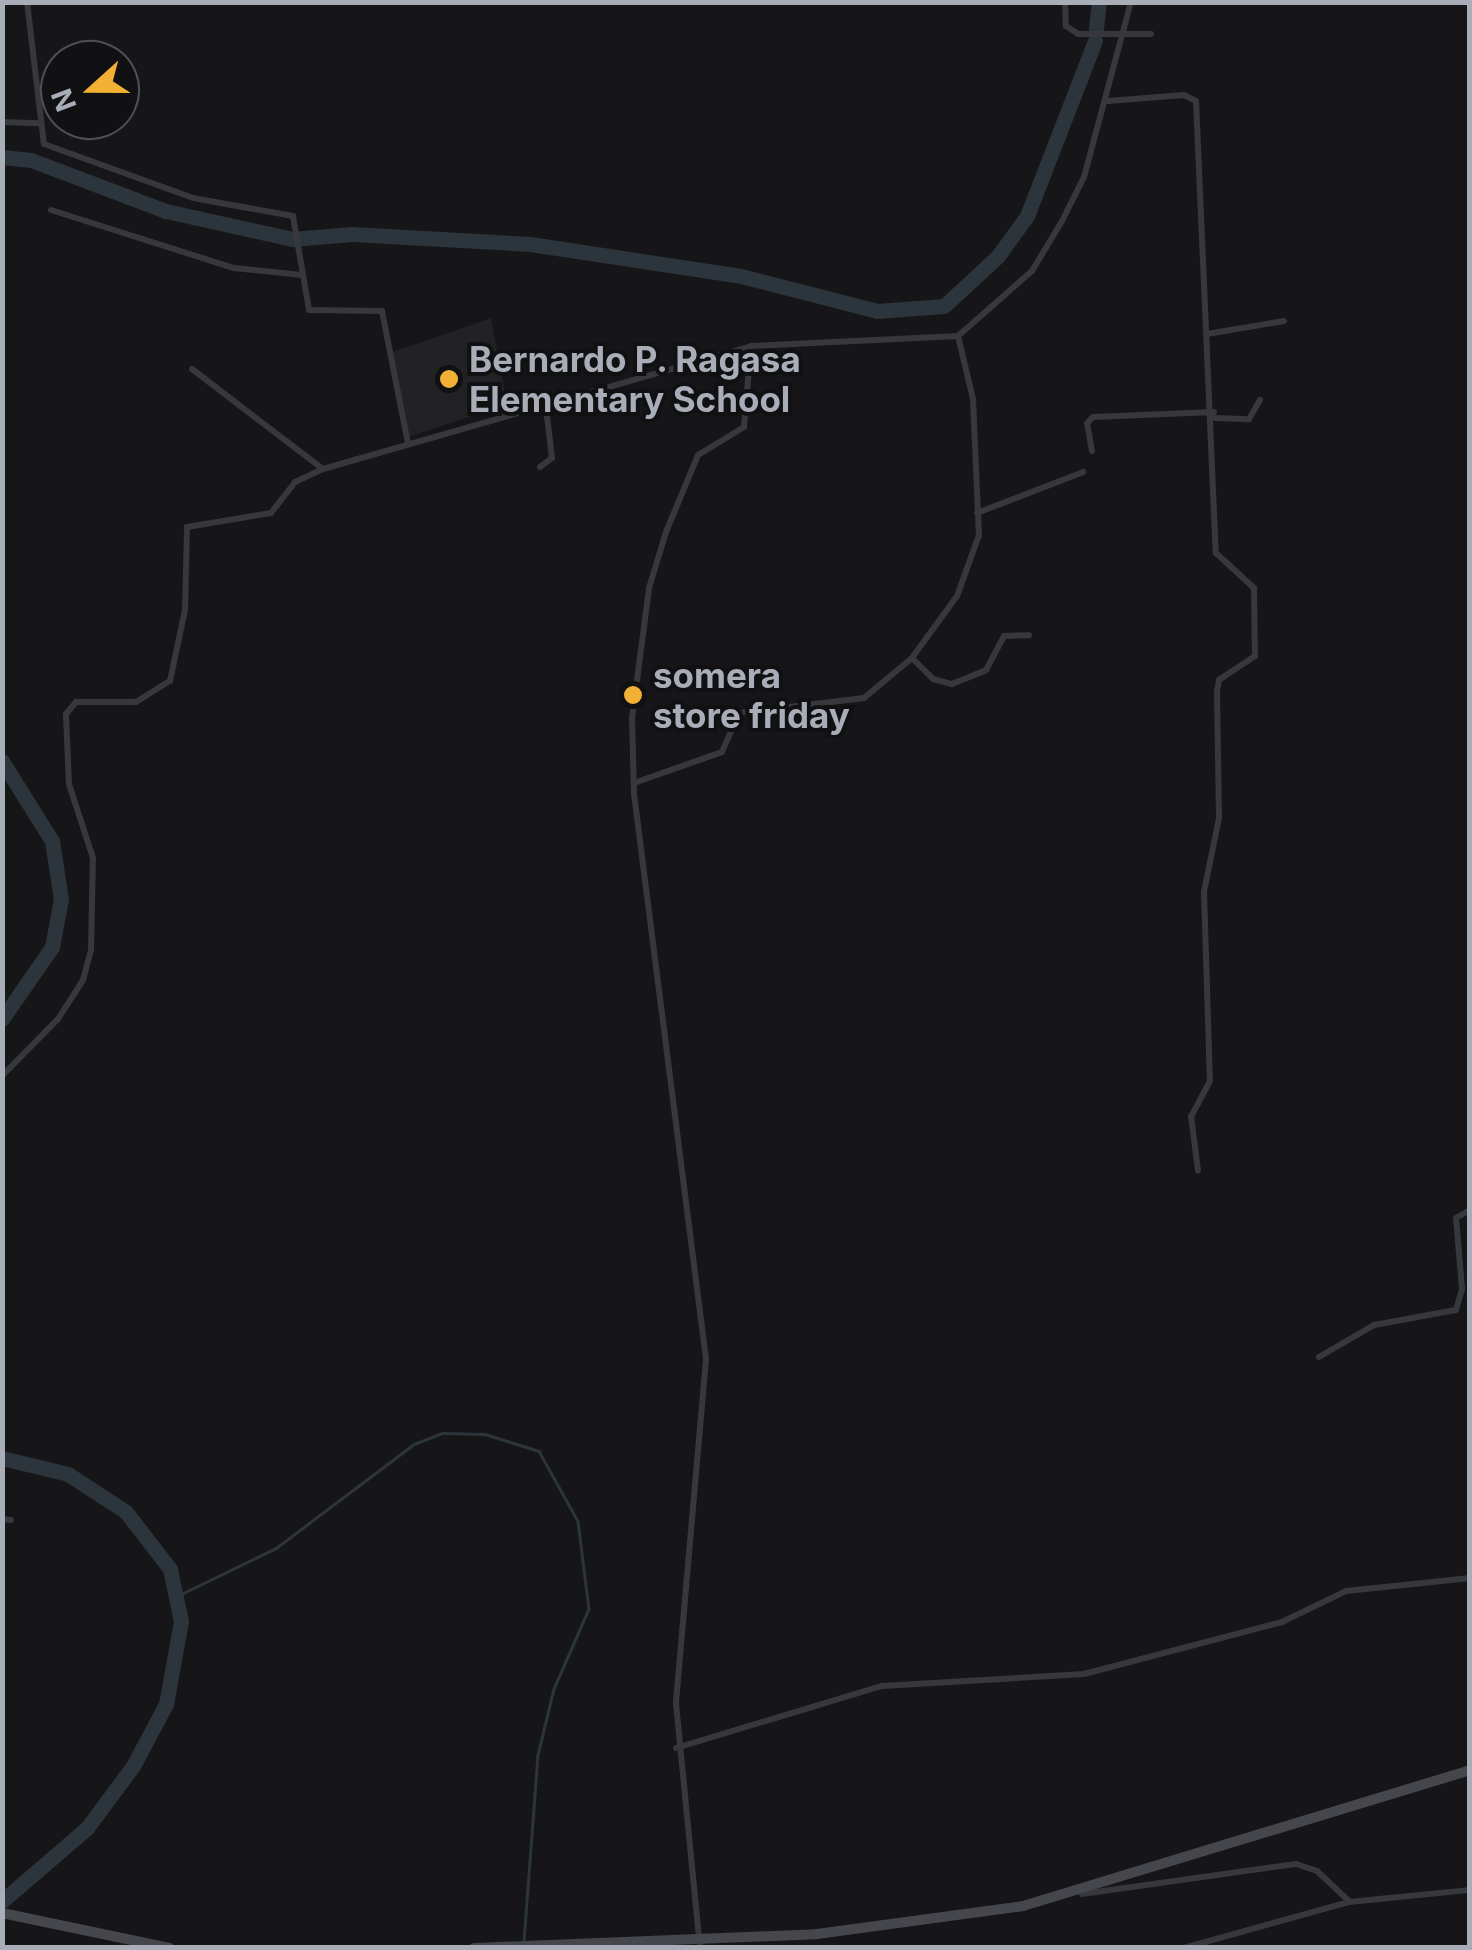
<!DOCTYPE html>
<style>
body{margin:0}
#map{position:relative;width:1472px;height:1950px;overflow:hidden;background:#161618;font-family:Inter,sans-serif}
div>[style]{position:absolute}
[style*='--x']{left:calc(var(--x)*1px);top:calc(var(--y)*1px);width:calc(var(--w)*1px);rotate:calc(var(--a)*1deg)}
.built>*{inset:0;background:#222225}
.stream>*{height:2.5px;margin:-1.25px;padding:0 1.25px;transform-origin:1.25px;border-radius:1.25px;background:#2c353c}
.river>*{height:15px;margin:-7.5px;padding:0 7.5px;transform-origin:7.5px;border-radius:7.5px;background:#2c353c}
.street>*{height:6px;margin:-3px;padding:0 3px;transform-origin:3px;border-radius:3px;background:#37383d}
.secondary>*{height:10px;margin:-5px;padding:0 5px;transform-origin:5px;border-radius:5px;background:#45474d}
.dots>*{width:28px;height:28px;translate:-50% -50%;box-sizing:border-box;border:5px solid #111113;border-radius:50%}
span{translate:-50% -50%;white-space:nowrap;text-align:center;line-height:1.15;-webkit-text-stroke:8px #111113;paint-order:stroke}
.poi-label{font-size:35px;color:#a8adb8;font-weight:700}
.left{translate:0 -50%;text-align:left}
.frame{position:absolute;inset:0;border:5px solid #a8adb8;pointer-events:none}
.north{position:absolute;left:40px;top:40px;width:100px;height:100px;box-sizing:border-box;background:#111113;border:2px solid #4d4f55;border-radius:50%;rotate:249deg;font-size:28px;font-weight:700;line-height:40px;text-align:center;color:#a8adb8}
.north::after{content:'';display:block;margin:auto;width:35px;height:45px;background:#f2b134;clip-path:polygon(50% 0,100% 100%,50% 72%,0 100%)}
</style>
<div id="map">
<div class="built">
<i style="clip-path:polygon(491px 318px,507px 404px,408px 437px,390px 353px)"></i>
</div>
<div class="stream">
<i style="--x:175;--y:1597;--w:112;--a:-25.9"></i>
<i style="--x:276;--y:1548;--w:173;--a:-37"></i>
<i style="--x:414;--y:1444;--w:31;--a:-21"></i>
<i style="--x:443;--y:1433;--w:42;--a:1.4"></i>
<i style="--x:485;--y:1434;--w:57;--a:17.5"></i>
<i style="--x:539;--y:1451;--w:80;--a:60.9"></i>
<i style="--x:578;--y:1521;--w:89;--a:82.9"></i>
<i style="--x:589;--y:1609;--w:87;--a:113.6"></i>
<i style="--x:554;--y:1689;--w:68;--a:103.6"></i>
<i style="--x:538;--y:1755;--w:187;--a:94.3"></i>
</div>
<div class="river">
<i style="--x:1096;--y:29;--w:27;--a:-84"></i>
<i style="--x:2;--y:157;--w:29;--a:6"></i>
<i style="--x:31;--y:160;--w:144;--a:20.7"></i>
<i style="--x:166;--y:211;--w:129;--a:12.5"></i>
<i style="--x:292;--y:239;--w:60;--a:-4.8"></i>
<i style="--x:352;--y:234;--w:178;--a:3.2"></i>
<i style="--x:530;--y:244;--w:213;--a:8.6"></i>
<i style="--x:741;--y:276;--w:140;--a:14.4"></i>
<i style="--x:877;--y:311;--w:67;--a:-4.3"></i>
<i style="--x:944;--y:306;--w:74;--a:-42.8"></i>
<i style="--x:998;--y:256;--w:49;--a:-54.1"></i>
<i style="--x:1027;--y:216;--w:188;--a:-68.8"></i>
<i style="--x:2;--y:761;--w:94;--a:58"></i>
<i style="--x:52;--y:841;--w:59;--a:81.2"></i>
<i style="--x:61;--y:899;--w:49;--a:100.6"></i>
<i style="--x:52;--y:947;--w:88;--a:124.8"></i>
<i style="--x:2;--y:1458;--w:68;--a:13.6"></i>
<i style="--x:68;--y:1474;--w:69;--a:33.2"></i>
<i style="--x:126;--y:1512;--w:72;--a:52.3"></i>
<i style="--x:170;--y:1569;--w:53;--a:78.1"></i>
<i style="--x:181;--y:1621;--w:84;--a:100.2"></i>
<i style="--x:166;--y:1704;--w:70;--a:118"></i>
<i style="--x:133;--y:1766;--w:77;--a:126.6"></i>
<i style="--x:87;--y:1828;--w:112;--a:139.3"></i>
</div>
<div class="street">
<i style="--x:27;--y:2;--w:143;--a:83.2"></i>
<i style="--x:44;--y:144;--w:158;--a:19.9"></i>
<i style="--x:193;--y:198;--w:102;--a:10.2"></i>
<i style="--x:293;--y:216;--w:95;--a:80.3"></i>
<i style="--x:309;--y:310;--w:73;--a:0.8"></i>
<i style="--x:382;--y:311;--w:135;--a:78.9"></i>
<i style="--x:1065;--y:2;--w:24;--a:88"></i>
<i style="--x:1066;--y:26;--w:14;--a:34"></i>
<i style="--x:1078;--y:34;--w:73;--a:0"></i>
<i style="--x:1108;--y:101;--w:76;--a:-4.5"></i>
<i style="--x:1184;--y:95;--w:13;--a:27"></i>
<i style="--x:1196;--y:101;--w:452;--a:87.5"></i>
<i style="--x:1216;--y:553;--w:52;--a:42.6"></i>
<i style="--x:1254;--y:588;--w:68;--a:89.2"></i>
<i style="--x:1255;--y:656;--w:43;--a:146.3"></i>
<i style="--x:1219;--y:680;--w:11;--a:100"></i>
<i style="--x:1217;--y:691;--w:127;--a:89.1"></i>
<i style="--x:1219;--y:818;--w:76;--a:101.5"></i>
<i style="--x:1204;--y:892;--w:189;--a:88.2"></i>
<i style="--x:1210;--y:1081;--w:40;--a:118"></i>
<i style="--x:1191;--y:1116;--w:55;--a:82.7"></i>
<i style="--x:2;--y:122;--w:38;--a:2"></i>
<i style="--x:51;--y:210;--w:192;--a:17.6"></i>
<i style="--x:234;--y:268;--w:68;--a:5.9"></i>
<i style="--x:1207;--y:334;--w:78;--a:-9.6"></i>
<i style="--x:958;--y:336;--w:65;--a:76.6"></i>
<i style="--x:973;--y:399;--w:136;--a:87.5"></i>
<i style="--x:979;--y:535;--w:65;--a:109.8"></i>
<i style="--x:957;--y:596;--w:77;--a:126"></i>
<i style="--x:912;--y:658;--w:30;--a:45"></i>
<i style="--x:933;--y:679;--w:20;--a:15"></i>
<i style="--x:952;--y:684;--w:37;--a:-22"></i>
<i style="--x:986;--y:670;--w:38;--a:-62"></i>
<i style="--x:1004;--y:636;--w:25;--a:-2"></i>
<i style="--x:192;--y:369;--w:165;--a:37.4"></i>
<i style="--x:1215;--y:418;--w:34;--a:2"></i>
<i style="--x:1249;--y:419;--w:22;--a:-60"></i>
<i style="--x:1092;--y:451;--w:28;--a:-100"></i>
<i style="--x:1087;--y:423;--w:8;--a:-45"></i>
<i style="--x:1093;--y:417;--w:121;--a:-2.4"></i>
<i style="--x:540;--y:467;--w:15;--a:-37"></i>
<i style="--x:552;--y:458;--w:50;--a:-96.8"></i>
<i style="--x:977;--y:513;--w:114;--a:-21.1"></i>
<i style="--x:634;--y:783;--w:93;--a:-19.4"></i>
<i style="--x:722;--y:752;--w:43;--a:-66.4"></i>
<i style="--x:739;--y:713;--w:126;--a:-6.8"></i>
<i style="--x:864;--y:698;--w:62;--a:-39.8"></i>
<i style="--x:2;--y:1076;--w:80;--a:-45.5"></i>
<i style="--x:58;--y:1019;--w:46;--a:-57.3"></i>
<i style="--x:83;--y:980;--w:31;--a:-75"></i>
<i style="--x:91;--y:950;--w:92;--a:-88.8"></i>
<i style="--x:93;--y:858;--w:78;--a:-108"></i>
<i style="--x:69;--y:784;--w:70;--a:-92.5"></i>
<i style="--x:66;--y:714;--w:16;--a:-50"></i>
<i style="--x:76;--y:702;--w:60;--a:0"></i>
<i style="--x:136;--y:702;--w:40;--a:-32"></i>
<i style="--x:170;--y:681;--w:73;--a:-78.1"></i>
<i style="--x:185;--y:610;--w:83;--a:-88.6"></i>
<i style="--x:187;--y:527;--w:85;--a:-9.5"></i>
<i style="--x:271;--y:513;--w:39;--a:-52"></i>
<i style="--x:295;--y:482;--w:31;--a:-25"></i>
<i style="--x:323;--y:469;--w:445;--a:-16"></i>
<i style="--x:751;--y:346;--w:207;--a:-2.8"></i>
<i style="--x:958;--y:336;--w:98;--a:-41.3"></i>
<i style="--x:1032;--y:271;--w:58;--a:-59"></i>
<i style="--x:1062;--y:221;--w:49;--a:-63.4"></i>
<i style="--x:1084;--y:177;--w:181;--a:-75"></i>
<i style="--x:1319;--y:1357;--w:64;--a:-30.2"></i>
<i style="--x:1374;--y:1325;--w:83;--a:-10.4"></i>
<i style="--x:1456;--y:1310;--w:22;--a:-74"></i>
<i style="--x:1462;--y:1289;--w:71;--a:-94.8"></i>
<i style="--x:1456;--y:1218;--w:16;--a:-30"></i>
<i style="--x:2;--y:1519;--w:9;--a:6"></i>
<i style="--x:676;--y:1748;--w:215;--a:-16.8"></i>
<i style="--x:882;--y:1686;--w:202;--a:-3.4"></i>
<i style="--x:1084;--y:1674;--w:205;--a:-14.7"></i>
<i style="--x:1282;--y:1622;--w:71;--a:-25.8"></i>
<i style="--x:1346;--y:1591;--w:125;--a:-6"></i>
<i style="--x:1082;--y:1894;--w:216;--a:-8"></i>
<i style="--x:1296;--y:1864;--w:22;--a:18"></i>
<i style="--x:1317;--y:1871;--w:44;--a:43.2"></i>
<i style="--x:700;--y:1948;--w:247;--a:-95.6"></i>
<i style="--x:676;--y:1702;--w:344;--a:-85"></i>
<i style="--x:706;--y:1359;--w:570;--a:-97.26"></i>
<i style="--x:634;--y:794;--w:76;--a:-91.5"></i>
<i style="--x:632;--y:718;--w:131;--a:-82.5"></i>
<i style="--x:649;--y:588;--w:59;--a:-73.1"></i>
<i style="--x:666;--y:532;--w:83;--a:-67.4"></i>
<i style="--x:698;--y:455;--w:54;--a:-31.3"></i>
<i style="--x:744;--y:427;--w:81;--a:-85.1"></i>
<i style="--x:1184;--y:1948;--w:171;--a:-15.6"></i>
<i style="--x:1349;--y:1902;--w:122;--a:-5.7"></i>
</div>
<div class="secondary">
<i style="--x:2;--y:1913;--w:171;--a:11.8"></i>
<i style="--x:474;--y:1948;--w:343;--a:-2.3"></i>
<i style="--x:817;--y:1934;--w:208;--a:-7.7"></i>
<i style="--x:1023;--y:1906;--w:467;--a:-16.9"></i>
</div>
<div class="dots">
<i style="left:449px;top:379px;background:#f2b134"></i>
<i style="left:633px;top:695px;background:#f2b134"></i>
</div>
<div class="poi-label">
<span class="left" style="left:469px;top:379px">Bernardo P. Ragasa<br>Elementary School</span>
<span class="left" style="left:653px;top:695px">somera<br>store friday</span>
</div>
<div class="frame"></div>
<div class="north">N</div>
</div>
